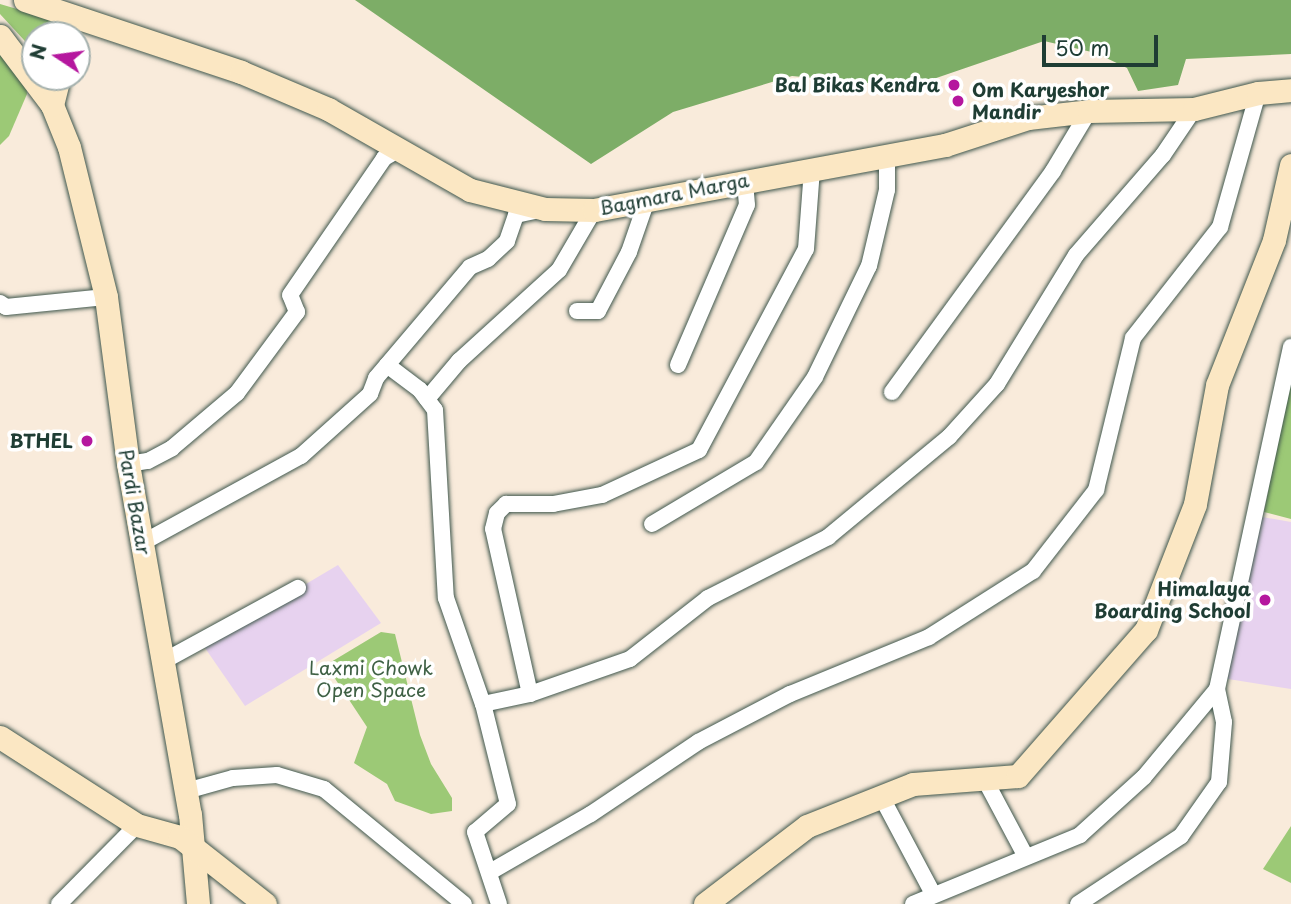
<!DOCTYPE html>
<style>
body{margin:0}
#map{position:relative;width:1291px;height:904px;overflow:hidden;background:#f9ebdb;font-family:"Playpen Sans",sans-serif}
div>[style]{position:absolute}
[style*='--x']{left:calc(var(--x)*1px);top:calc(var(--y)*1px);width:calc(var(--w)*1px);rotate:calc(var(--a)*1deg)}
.built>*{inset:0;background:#e7d2ef}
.green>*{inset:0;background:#9cc976}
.forest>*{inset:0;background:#7dad67}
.roads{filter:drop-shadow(0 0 2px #40574d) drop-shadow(0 0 2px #40574d)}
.street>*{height:16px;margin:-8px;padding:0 8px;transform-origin:8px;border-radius:8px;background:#fff}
.secondary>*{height:23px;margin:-11.5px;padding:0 11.5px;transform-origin:11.5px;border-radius:11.5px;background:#fbe7c3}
.dots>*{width:19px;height:19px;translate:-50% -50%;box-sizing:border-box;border:4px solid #fff;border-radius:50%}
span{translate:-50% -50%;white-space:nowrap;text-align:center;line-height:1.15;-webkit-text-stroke:7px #fff;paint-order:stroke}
.poi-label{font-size:19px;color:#1f3d34;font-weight:700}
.right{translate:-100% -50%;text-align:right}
.left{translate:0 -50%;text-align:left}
.street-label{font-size:19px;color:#1f3d34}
.park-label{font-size:19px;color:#3e6044}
.north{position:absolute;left:21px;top:21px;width:70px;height:70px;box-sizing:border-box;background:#fff;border:2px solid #a5b1ae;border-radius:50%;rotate:283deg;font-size:19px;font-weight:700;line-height:28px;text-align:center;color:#1f3d34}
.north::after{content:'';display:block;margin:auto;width:24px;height:32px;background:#b5179e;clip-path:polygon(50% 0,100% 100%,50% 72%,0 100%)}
.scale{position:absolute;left:1042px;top:35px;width:116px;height:32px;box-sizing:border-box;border:4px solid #1f3d34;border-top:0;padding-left:9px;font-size:21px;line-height:24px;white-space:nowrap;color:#1f3d34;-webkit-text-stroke:5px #fff;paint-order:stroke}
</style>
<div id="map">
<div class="built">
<i style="clip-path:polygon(1257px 516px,1291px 522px,1291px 689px,1222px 678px)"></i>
<i style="clip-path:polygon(338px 565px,381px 623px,245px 706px,203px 645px)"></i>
</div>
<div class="green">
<i style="clip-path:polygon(0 4px,61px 22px,62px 35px,35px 35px,35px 52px,0 14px)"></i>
<i style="clip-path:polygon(0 51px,26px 84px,27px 94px,9px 136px,0 145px)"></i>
<i style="clip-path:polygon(1290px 383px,1291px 383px,1291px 519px,1264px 512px)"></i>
<i style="clip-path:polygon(381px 632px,395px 634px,420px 735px,431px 764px,452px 798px,452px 811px,431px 814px,395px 801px,387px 784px,354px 763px,367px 727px,326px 665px)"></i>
<i style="clip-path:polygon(1291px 826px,1291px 883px,1263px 869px)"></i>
</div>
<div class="forest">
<i style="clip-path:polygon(355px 0,1291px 0,1291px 54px,1186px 59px,1178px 85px,1138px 91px,1127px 68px,1096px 53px,1044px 41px,910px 87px,792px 76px,673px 112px,591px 164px)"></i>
</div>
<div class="roads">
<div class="street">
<i style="--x:0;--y:303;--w:7;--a:34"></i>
<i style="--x:6;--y:307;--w:100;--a:-5.7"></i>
<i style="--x:577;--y:311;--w:21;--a:0"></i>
<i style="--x:598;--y:311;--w:67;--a:-62.3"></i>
<i style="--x:629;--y:252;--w:55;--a:-70.9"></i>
<i style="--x:387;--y:365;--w:41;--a:37.1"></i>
<i style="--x:420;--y:390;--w:25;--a:53"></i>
<i style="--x:435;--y:410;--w:188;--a:86.7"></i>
<i style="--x:446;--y:598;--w:112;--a:70.8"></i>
<i style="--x:678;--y:365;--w:174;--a:-66.7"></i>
<i style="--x:747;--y:205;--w:24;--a:-95"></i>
<i style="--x:892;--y:392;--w:273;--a:-53.9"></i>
<i style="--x:1053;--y:171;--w:70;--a:-59"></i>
<i style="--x:427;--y:399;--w:50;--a:-49.9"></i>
<i style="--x:459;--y:361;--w:135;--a:-42.3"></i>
<i style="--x:559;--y:270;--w:69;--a:-59.7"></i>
<i style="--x:128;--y:464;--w:20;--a:-9"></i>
<i style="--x:148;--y:461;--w:27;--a:-28"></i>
<i style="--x:172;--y:448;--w:85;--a:-40.2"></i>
<i style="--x:237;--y:393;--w:101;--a:-53.5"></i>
<i style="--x:297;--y:312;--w:18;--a:-112"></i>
<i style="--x:290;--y:295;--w:166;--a:-55.5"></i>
<i style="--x:384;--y:158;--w:14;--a:-30"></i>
<i style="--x:652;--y:524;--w:121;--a:-30.8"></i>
<i style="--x:756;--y:462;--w:103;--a:-55.2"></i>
<i style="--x:815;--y:377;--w:123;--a:-64.1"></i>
<i style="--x:869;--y:266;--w:78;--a:-76.7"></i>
<i style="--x:887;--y:190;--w:35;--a:-90"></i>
<i style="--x:142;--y:543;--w:181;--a:-28.7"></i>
<i style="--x:301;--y:456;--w:93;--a:-41.9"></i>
<i style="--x:370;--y:394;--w:17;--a:-69"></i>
<i style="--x:376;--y:378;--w:145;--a:-49.7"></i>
<i style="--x:470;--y:267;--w:20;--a:-24"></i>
<i style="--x:488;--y:259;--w:26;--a:-43"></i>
<i style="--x:507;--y:241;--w:28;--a:-71"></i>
<i style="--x:516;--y:215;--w:24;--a:-12"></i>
<i style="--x:162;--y:662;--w:155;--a:-28.6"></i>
<i style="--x:530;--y:694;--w:169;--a:-102.6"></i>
<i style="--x:493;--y:529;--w:16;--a:-76"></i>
<i style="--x:497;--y:513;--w:13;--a:-45"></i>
<i style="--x:506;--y:504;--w:47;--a:0"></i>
<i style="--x:553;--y:504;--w:50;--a:-10.4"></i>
<i style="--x:602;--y:495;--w:107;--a:-24.9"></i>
<i style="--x:699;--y:450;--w:228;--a:-62"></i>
<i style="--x:806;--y:249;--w:80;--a:-85.7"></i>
<i style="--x:984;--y:778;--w:89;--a:62"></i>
<i style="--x:186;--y:791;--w:49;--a:-15.5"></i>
<i style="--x:233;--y:778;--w:44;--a:-3.9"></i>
<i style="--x:277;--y:775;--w:49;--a:16.6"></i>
<i style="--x:324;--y:789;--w:181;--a:39.4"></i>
<i style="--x:881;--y:796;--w:111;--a:62"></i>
<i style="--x:490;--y:872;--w:116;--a:-29.9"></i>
<i style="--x:591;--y:814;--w:129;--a:-33.9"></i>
<i style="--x:698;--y:742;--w:104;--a:-27.6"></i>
<i style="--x:790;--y:694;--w:150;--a:-22.3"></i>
<i style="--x:929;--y:637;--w:123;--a:-32.4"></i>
<i style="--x:1033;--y:571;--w:103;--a:-52.1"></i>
<i style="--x:1096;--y:490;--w:156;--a:-76.3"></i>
<i style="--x:1133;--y:338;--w:141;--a:-51.9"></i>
<i style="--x:1220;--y:227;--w:139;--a:-74.2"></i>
<i style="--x:59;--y:904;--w:111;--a:-45.4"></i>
<i style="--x:499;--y:904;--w:76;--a:-108.4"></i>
<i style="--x:475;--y:832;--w:43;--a:-40.3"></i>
<i style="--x:508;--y:804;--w:103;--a:-104"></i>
<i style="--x:483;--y:704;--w:48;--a:-12"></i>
<i style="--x:530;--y:694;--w:106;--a:-19.3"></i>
<i style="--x:630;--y:659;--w:99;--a:-38"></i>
<i style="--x:708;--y:598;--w:135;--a:-26.9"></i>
<i style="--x:828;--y:537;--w:157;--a:-39.6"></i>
<i style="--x:949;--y:437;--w:72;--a:-47.8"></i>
<i style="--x:997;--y:384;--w:151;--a:-58.5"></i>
<i style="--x:1076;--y:255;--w:133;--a:-49"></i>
<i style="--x:1163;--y:155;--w:55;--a:-56"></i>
<i style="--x:913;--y:904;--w:181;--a:-22.4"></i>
<i style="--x:1080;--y:835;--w:86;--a:-42.2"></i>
<i style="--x:1144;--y:777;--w:114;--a:-50.3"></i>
<i style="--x:1078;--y:904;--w:123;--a:-33.4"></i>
<i style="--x:1181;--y:836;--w:66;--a:-54.9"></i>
<i style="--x:1219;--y:782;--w:60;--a:-85.2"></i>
<i style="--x:1224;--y:722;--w:34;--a:-102"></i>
<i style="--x:1217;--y:689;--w:350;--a:-77.8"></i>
</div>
<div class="secondary">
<i style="--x:25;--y:0;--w:228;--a:18.4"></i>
<i style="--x:241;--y:72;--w:95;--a:23"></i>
<i style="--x:328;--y:109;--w:163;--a:29.7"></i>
<i style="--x:470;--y:190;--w:77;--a:14.2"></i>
<i style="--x:545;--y:209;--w:49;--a:1.2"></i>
<i style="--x:594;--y:210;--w:357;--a:-10.5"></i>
<i style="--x:945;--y:145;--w:87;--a:-18"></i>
<i style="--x:1028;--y:118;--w:61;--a:-6.5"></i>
<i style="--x:1089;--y:111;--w:105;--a:-1.1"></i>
<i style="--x:1194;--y:109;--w:66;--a:-14"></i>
<i style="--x:1258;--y:93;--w:33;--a:-5"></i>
<i style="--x:0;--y:36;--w:86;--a:53"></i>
<i style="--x:52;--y:105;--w:45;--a:68"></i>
<i style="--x:69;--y:147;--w:154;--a:76.1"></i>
<i style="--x:106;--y:297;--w:168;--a:82.5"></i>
<i style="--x:128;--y:464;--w:355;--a:80"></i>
<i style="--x:190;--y:814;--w:90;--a:84.9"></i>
<i style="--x:52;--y:105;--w:29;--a:-76"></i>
<i style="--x:0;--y:737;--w:163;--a:32.7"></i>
<i style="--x:137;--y:825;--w:45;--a:15.6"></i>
<i style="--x:180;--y:837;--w:108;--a:38.2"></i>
<i style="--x:705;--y:904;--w:128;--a:-37.4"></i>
<i style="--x:807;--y:826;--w:114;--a:-21.6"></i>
<i style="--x:913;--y:784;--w:105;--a:-4.4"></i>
<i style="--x:1018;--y:776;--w:194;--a:-48.8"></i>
<i style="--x:1146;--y:630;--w:135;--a:-68.7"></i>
<i style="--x:1195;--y:504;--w:121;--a:-79.5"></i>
<i style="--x:1217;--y:385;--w:156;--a:-68.5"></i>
<i style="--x:1274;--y:240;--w:77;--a:-77.2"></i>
</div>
</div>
<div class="dots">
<i style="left:954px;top:85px;background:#b5179e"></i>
<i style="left:958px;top:101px;background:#b5179e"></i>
<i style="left:87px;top:441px;background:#b5179e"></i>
<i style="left:1265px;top:600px;background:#b5179e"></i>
</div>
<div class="poi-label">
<span class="right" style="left:940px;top:85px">Bal Bikas Kendra</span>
<span class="left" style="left:972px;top:101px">Om Karyeshor<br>Mandir</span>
<span class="right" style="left:73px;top:441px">BTHEL</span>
<span class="right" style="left:1251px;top:600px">Himalaya<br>Boarding School</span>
</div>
<div class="street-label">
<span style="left:674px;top:194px;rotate:-11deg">Bagmara Marga</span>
<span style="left:135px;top:502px;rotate:80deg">Pardi Bazar</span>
</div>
<div class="park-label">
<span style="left:371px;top:679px">Laxmi Chowk<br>Open Space</span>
</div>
<div class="north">N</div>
<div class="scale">50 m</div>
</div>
